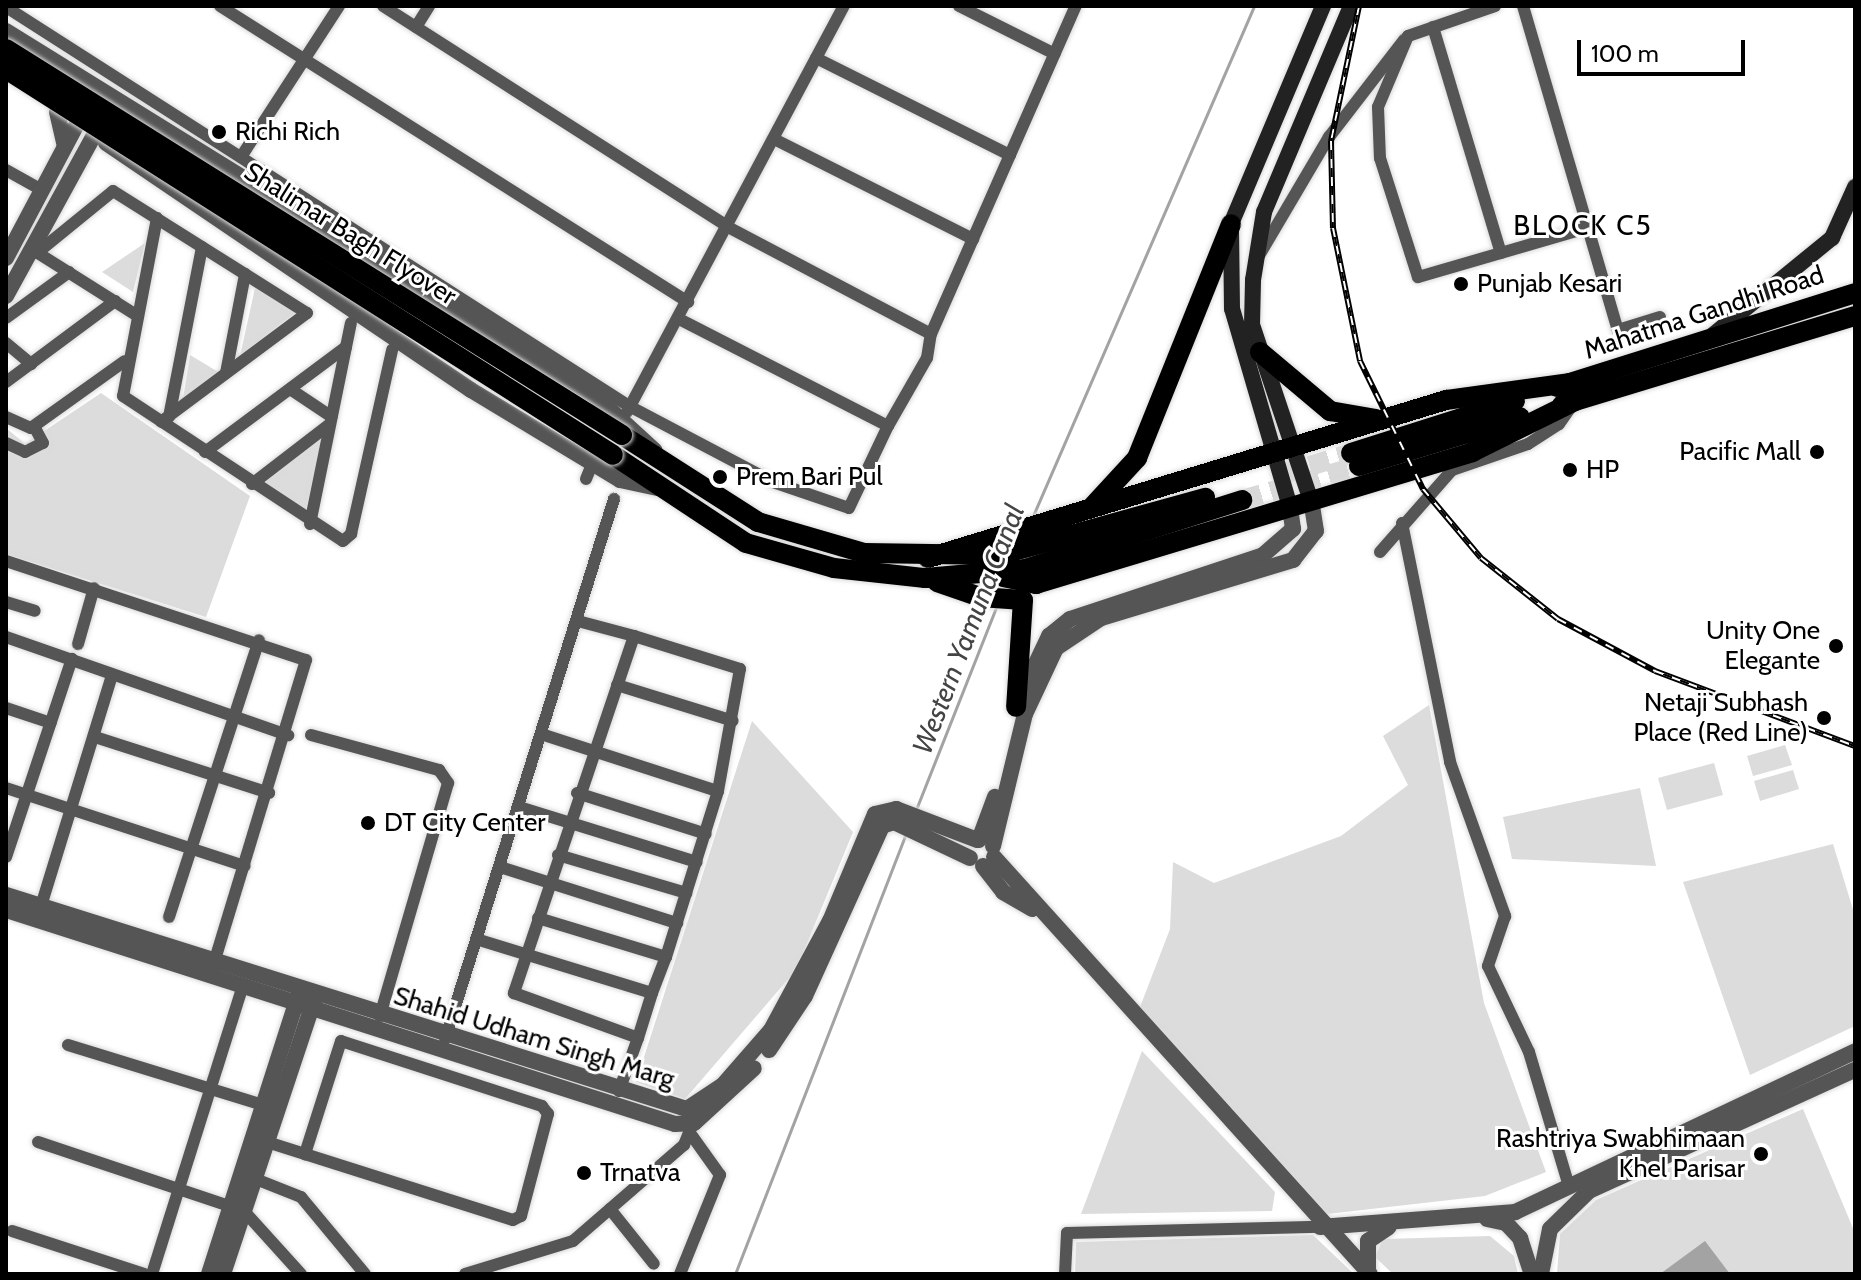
<!DOCTYPE html>
<style>
body{margin:0}
#map{position:relative;width:1861px;height:1280px;overflow:hidden;background:#fff;font-family:Cabin,sans-serif}
div>[style]{position:absolute}
[style*='--x']{left:calc(var(--x)*1px);top:calc(var(--y)*1px);width:calc(var(--w)*1px);rotate:calc(var(--a)*1deg)}
.green>*{inset:0;background:#dcdcdc}
.water>*{inset:0;background:#a3a3a3}
.stream>*{height:3px;margin:-1.5px;padding:0 1.5px;transform-origin:1.5px;border-radius:1.5px;background:#a3a3a3}
.primary-tunnel>*{height:20px;margin-top:-10px;transform-origin:0;background:repeating-linear-gradient(90deg,#d9d9d9 0 20px,transparent 0 30px)}
.roads{filter:drop-shadow(0 0 2px #dbdbdb) drop-shadow(0 0 2px #dbdbdb)}
.minor>*{height:12px;margin:-6px;padding:0 6px;transform-origin:6px;border-radius:6px;background:#555}
.tertiary>*{height:16px;margin:-8px;padding:0 8px;transform-origin:8px;border-radius:8px;background:#555}
.secondary>*{height:16px;margin:-8px;padding:0 8px;transform-origin:8px;border-radius:8px;background:#222}
.primary>*{height:20px;margin:-10px;padding:0 10px;transform-origin:10px;border-radius:10px;background:#000}
.rail>*{height:6px;margin-top:-3px;transform-origin:0;background:repeating-linear-gradient(90deg,#fff 0 9px,#000 0 18px);box-sizing:border-box;border-block:2px solid #000}
.bridges{filter:drop-shadow(0 0 2px #dbdbdb) drop-shadow(0 0 2px #dbdbdb)}
.primary-bridge>*{height:20px;margin:-10px;padding:0 10px;transform-origin:10px;border-radius:10px;background:#000}
.dots>*{width:22px;height:22px;translate:-50% -50%;box-sizing:border-box;border:4px solid #fff;border-radius:50%}
span{translate:-50% -50%;white-space:nowrap;text-align:center;line-height:1.15;-webkit-text-stroke:6px #fff;paint-order:stroke}
.poi-label{font-size:26px;color:#000}
.left{translate:0 -50%;text-align:left}
.right{translate:-100% -50%;text-align:right}
.street-label{font-size:26px;color:#000}
.neighbourhood-label{font-size:28px;color:#000;letter-spacing:2px}
.water-label{font-size:28px;color:#444;font-style:italic}
.frame{position:absolute;inset:0;border:8px solid #000;pointer-events:none}
.scale{position:absolute;left:1577px;top:40px;width:168px;height:36px;box-sizing:border-box;border:4px solid #000;border-top:0;padding-left:10px;font-size:24px;line-height:28px;white-space:nowrap;color:#000;-webkit-text-stroke:6px #fff;paint-order:stroke}
</style>
<div id="map">
<div class="green">
<i style="clip-path:polygon(145px 243px,133px 292px,102px 272px)"></i>
<i style="clip-path:polygon(255px 288px,296px 312px,240px 356px)"></i>
<i style="clip-path:polygon(190px 355px,220px 373px,183px 399px)"></i>
<i style="clip-path:polygon(101px 393px,250px 496px,206px 617px,6px 554px,6px 428px,25px 444px)"></i>
<i style="clip-path:polygon(323px 437px,305px 514px,261px 483px)"></i>
<i style="clip-path:polygon(1429px 705px,1484px 1003px,1546px 1172px,1485px 1196px,1327px 1214px,1140px 1007px,1170px 929px,1173px 862px,1214px 883px,1341px 836px,1408px 785px,1383px 736px)"></i>
<i style="clip-path:polygon(752px 721px,853px 832px,796px 970px,685px 1099px,636px 1082px)"></i>
<i style="clip-path:polygon(1785px 745px,1792px 765px,1753px 776px,1747px 756px)"></i>
<i style="clip-path:polygon(1714px 763px,1723px 795px,1667px 810px,1658px 778px)"></i>
<i style="clip-path:polygon(1793px 770px,1799px 789px,1760px 801px,1754px 781px)"></i>
<i style="clip-path:polygon(1640px 788px,1656px 866px,1512px 859px,1503px 817px)"></i>
<i style="clip-path:polygon(1833px 844px,1855px 916px,1855px 1026px,1750px 1075px,1683px 882px)"></i>
<i style="clip-path:polygon(1142px 1051px,1275px 1192px,1272px 1211px,1081px 1214px)"></i>
<i style="clip-path:polygon(1803px 1109px,1855px 1233px,1855px 1274px,1557px 1274px,1560px 1234px,1596px 1200px)"></i>
<i style="clip-path:polygon(1313px 1235px,1354px 1274px,1075px 1274px,1076px 1242px)"></i>
<i style="clip-path:polygon(1490px 1236px,1514px 1256px,1518px 1274px,1393px 1274px,1375px 1257px,1383px 1239px)"></i>
</div>
<div class="water">
<i style="clip-path:polygon(1705px 1241px,1730px 1274px,1660px 1274px)"></i>
</div>
<div class="stream">
<i style="--x:1032;--y:518;--w:558;--a:-66.56"></i>
<i style="--x:915;--y:812;--w:220;--a:-68.4"></i>
<i style="--x:735;--y:1274;--w:472;--a:-68.8"></i>
</div>
<div class="primary-tunnel">
<i style="--x:1281;--y:475;--w:73;--a:-17.4"></i>
<i style="--x:1242;--y:500;--w:122;--a:-16.2"></i>
</div>
<div class="roads">
<div class="minor">
<i style="--x:220;--y:6;--w:554;--a:32.31"></i>
<i style="--x:383;--y:6;--w:410;--a:32.6"></i>
<i style="--x:728;--y:227;--w:229;--a:27.8"></i>
<i style="--x:931;--y:334;--w:359;--a:-66.2"></i>
<i style="--x:959;--y:6;--w:107;--a:26.6"></i>
<i style="--x:1495;--y:6;--w:92;--a:161"></i>
<i style="--x:1408;--y:36;--w:77;--a:112.9"></i>
<i style="--x:1378;--y:107;--w:51;--a:87.8"></i>
<i style="--x:1380;--y:158;--w:125;--a:72.3"></i>
<i style="--x:1418;--y:277;--w:176;--a:-16.2"></i>
<i style="--x:1523;--y:6;--w:338;--a:73.7"></i>
<i style="--x:1618;--y:330;--w:44;--a:-17.2"></i>
<i style="--x:6;--y:7;--w:740;--a:32.64"></i>
<i style="--x:629;--y:406;--w:163;--a:27.8"></i>
<i style="--x:773;--y:482;--w:80;--a:18.9"></i>
<i style="--x:849;--y:508;--w:91;--a:-64.6"></i>
<i style="--x:888;--y:426;--w:235;--a:-152.9"></i>
<i style="--x:416;--y:27;--w:25;--a:-58"></i>
<i style="--x:1433;--y:27;--w:236;--a:73.3"></i>
<i style="--x:816;--y:58;--w:217;--a:26.6"></i>
<i style="--x:774;--y:139;--w:223;--a:26.7"></i>
<i style="--x:241;--y:157;--w:180;--a:-57"></i>
<i style="--x:6;--y:170;--w:41;--a:29.1"></i>
<i style="--x:157;--y:218;--w:181;--a:100.8"></i>
<i style="--x:123;--y:396;--w:263;--a:33.4"></i>
<i style="--x:343;--y:541;--w:11;--a:-41"></i>
<i style="--x:351;--y:534;--w:189;--a:-77.4"></i>
<i style="--x:33;--y:250;--w:124;--a:32.2"></i>
<i style="--x:37;--y:253;--w:98;--a:-39.2"></i>
<i style="--x:113;--y:191;--w:229;--a:32.2"></i>
<i style="--x:307;--y:313;--w:182;--a:143.3"></i>
<i style="--x:1257;--y:259;--w:142;--a:-59.5"></i>
<i style="--x:1329;--y:137;--w:123;--a:-52.3"></i>
<i style="--x:6;--y:318;--w:78;--a:-36.1"></i>
<i style="--x:6;--y:343;--w:33;--a:40"></i>
<i style="--x:226;--y:373;--w:101;--a:-79.1"></i>
<i style="--x:6;--y:382;--w:136;--a:-36.6"></i>
<i style="--x:290;--y:389;--w:50;--a:33.7"></i>
<i style="--x:627;--y:412;--w:460;--a:-61.9"></i>
<i style="--x:6;--y:417;--w:27;--a:24"></i>
<i style="--x:31;--y:428;--w:115;--a:-35.5"></i>
<i style="--x:169;--y:417;--w:173;--a:-79"></i>
<i style="--x:888;--y:426;--w:78;--a:-60.2"></i>
<i style="--x:927;--y:358;--w:24;--a:-81"></i>
<i style="--x:6;--y:443;--w:21;--a:25"></i>
<i style="--x:25;--y:452;--w:20;--a:-27"></i>
<i style="--x:43;--y:443;--w:19;--a:-118"></i>
<i style="--x:205;--y:452;--w:176;--a:-36.7"></i>
<i style="--x:586;--y:479;--w:16;--a:-68"></i>
<i style="--x:252;--y:484;--w:98;--a:-37.6"></i>
<i style="--x:1402;--y:523;--w:244;--a:78.6"></i>
<i style="--x:1450;--y:762;--w:164;--a:70.3"></i>
<i style="--x:1505;--y:916;--w:53;--a:108.8"></i>
<i style="--x:1488;--y:966;--w:95;--a:64.5"></i>
<i style="--x:1529;--y:1052;--w:140;--a:73.4"></i>
<i style="--x:310;--y:524;--w:205;--a:-78.5"></i>
<i style="--x:1380;--y:552;--w:109;--a:-48.7"></i>
<i style="--x:1452;--y:470;--w:80;--a:-18.9"></i>
<i style="--x:1528;--y:444;--w:37;--a:-33"></i>
<i style="--x:1559;--y:424;--w:21;--a:-55"></i>
<i style="--x:6;--y:561;--w:316;--a:18.3"></i>
<i style="--x:306;--y:660;--w:323;--a:106.9"></i>
<i style="--x:6;--y:602;--w:30;--a:17"></i>
<i style="--x:578;--y:621;--w:58;--a:15"></i>
<i style="--x:6;--y:637;--w:299;--a:19.2"></i>
<i style="--x:78;--y:644;--w:58;--a:-74.1"></i>
<i style="--x:617;--y:685;--w:121;--a:17.2"></i>
<i style="--x:6;--y:708;--w:47;--a:18.4"></i>
<i style="--x:541;--y:734;--w:186;--a:17.9"></i>
<i style="--x:311;--y:735;--w:133;--a:15.3"></i>
<i style="--x:439;--y:770;--w:16;--a:55"></i>
<i style="--x:448;--y:783;--w:243;--a:106.3"></i>
<i style="--x:95;--y:737;--w:183;--a:17.8"></i>
<i style="--x:6;--y:788;--w:251;--a:18.1"></i>
<i style="--x:577;--y:793;--w:135;--a:17.6"></i>
<i style="--x:519;--y:807;--w:186;--a:17.2"></i>
<i style="--x:558;--y:855;--w:134;--a:16.5"></i>
<i style="--x:6;--y:857;--w:209;--a:-71.6"></i>
<i style="--x:500;--y:867;--w:186;--a:17.6"></i>
<i style="--x:41;--y:906;--w:242;--a:-72.9"></i>
<i style="--x:169;--y:917;--w:291;--a:-72"></i>
<i style="--x:538;--y:918;--w:134;--a:16.9"></i>
<i style="--x:476;--y:939;--w:184;--a:17.1"></i>
<i style="--x:445;--y:1039;--w:566;--a:-72.62"></i>
<i style="--x:68;--y:1045;--w:204;--a:17.1"></i>
<i style="--x:619;--y:1091;--w:56;--a:-70.3"></i>
<i style="--x:638;--y:1038;--w:47;--a:-72.7"></i>
<i style="--x:652;--y:993;--w:39;--a:-69"></i>
<i style="--x:666;--y:957;--w:174;--a:-72.6"></i>
<i style="--x:718;--y:791;--w:124;--a:-79.8"></i>
<i style="--x:740;--y:669;--w:111;--a:-162.7"></i>
<i style="--x:634;--y:636;--w:377;--a:108.6"></i>
<i style="--x:514;--y:993;--w:132;--a:19.9"></i>
<i style="--x:38;--y:1142;--w:217;--a:18.5"></i>
<i style="--x:244;--y:1211;--w:85;--a:47.9"></i>
<i style="--x:267;--y:1142;--w:258;--a:17.6"></i>
<i style="--x:513;--y:1220;--w:9;--a:-27"></i>
<i style="--x:521;--y:1216;--w:106;--a:-75.2"></i>
<i style="--x:548;--y:1114;--w:10;--a:-127"></i>
<i style="--x:542;--y:1106;--w:211;--a:-162.1"></i>
<i style="--x:341;--y:1041;--w:119;--a:107.7"></i>
<i style="--x:248;--y:1176;--w:57;--a:21.6"></i>
<i style="--x:301;--y:1197;--w:100;--a:50.3"></i>
<i style="--x:610;--y:1209;--w:70;--a:51.3"></i>
<i style="--x:12;--y:1231;--w:139;--a:18"></i>
<i style="--x:152;--y:1274;--w:302;--a:-72.5"></i>
<i style="--x:465;--y:1274;--w:113;--a:-17"></i>
<i style="--x:573;--y:1241;--w:147;--a:-40.9"></i>
<i style="--x:684;--y:1145;--w:29;--a:-68"></i>
<i style="--x:680;--y:1274;--w:107;--a:-68"></i>
<i style="--x:720;--y:1175;--w:52;--a:-125.5"></i>
<i style="--x:1065;--y:1274;--w:41;--a:-87.2"></i>
<i style="--x:1067;--y:1233;--w:253;--a:-1.4"></i>
</div>
<div class="tertiary">
<i style="--x:6;--y:31;--w:693;--a:31.79"></i>
<i style="--x:595;--y:396;--w:81;--a:42.5"></i>
<i style="--x:57;--y:112;--w:35;--a:77"></i>
<i style="--x:106;--y:143;--w:441;--a:34.1"></i>
<i style="--x:471;--y:390;--w:174;--a:31.1"></i>
<i style="--x:620;--y:480;--w:38;--a:12"></i>
<i style="--x:6;--y:258;--w:152;--a:-62.1"></i>
<i style="--x:6;--y:296;--w:183;--a:-61.3"></i>
<i style="--x:1020;--y:697;--w:68;--a:-64.6"></i>
<i style="--x:1049;--y:636;--w:27;--a:-39"></i>
<i style="--x:1070;--y:619;--w:203;--a:-18.3"></i>
<i style="--x:1263;--y:555;--w:40;--a:-41"></i>
<i style="--x:1293;--y:529;--w:22;--a:-98"></i>
<i style="--x:979;--y:840;--w:46;--a:-69.6"></i>
<i style="--x:993;--y:846;--w:136;--a:-76.4"></i>
<i style="--x:1025;--y:714;--w:73;--a:-64.8"></i>
<i style="--x:1056;--y:648;--w:54;--a:-33.7"></i>
<i style="--x:1101;--y:618;--w:201;--a:-16.8"></i>
<i style="--x:1293;--y:560;--w:37;--a:-52"></i>
<i style="--x:1316;--y:531;--w:30;--a:-99"></i>
<i style="--x:994;--y:857;--w:561;--a:47.96"></i>
<i style="--x:983;--y:866;--w:33;--a:52"></i>
<i style="--x:1003;--y:892;--w:34;--a:30"></i>
<i style="--x:6;--y:895;--w:714;--a:17.45"></i>
<i style="--x:687;--y:1109;--w:43;--a:-33.7"></i>
<i style="--x:723;--y:1085;--w:73;--a:-48.9"></i>
<i style="--x:771;--y:1030;--w:124;--a:-61.6"></i>
<i style="--x:830;--y:921;--w:116;--a:-67.2"></i>
<i style="--x:875;--y:814;--w:22;--a:-13"></i>
<i style="--x:896;--y:809;--w:87;--a:20.9"></i>
<i style="--x:6;--y:910;--w:702;--a:17.74"></i>
<i style="--x:675;--y:1124;--w:19;--a:-3"></i>
<i style="--x:694;--y:1123;--w:81;--a:-42.5"></i>
<i style="--x:769;--y:1050;--w:65;--a:-56.3"></i>
<i style="--x:805;--y:996;--w:187;--a:-65.6"></i>
<i style="--x:882;--y:826;--w:13;--a:-18"></i>
<i style="--x:894;--y:822;--w:84;--a:25.3"></i>
<i style="--x:1487;--y:1219;--w:19;--a:12"></i>
<i style="--x:1506;--y:1223;--w:21;--a:47"></i>
<i style="--x:1520;--y:1238;--w:38;--a:72"></i>
<i style="--x:1320;--y:1227;--w:196;--a:-4.4"></i>
<i style="--x:1515;--y:1212;--w:376;--a:-25.3"></i>
<i style="--x:1368;--y:1271;--w:30;--a:-90"></i>
<i style="--x:1368;--y:1241;--w:25;--a:-34"></i>
<i style="--x:209;--y:1274;--w:294;--a:-72.2"></i>
<i style="--x:223;--y:1274;--w:289;--a:-71.6"></i>
<i style="--x:1541;--y:1274;--w:46;--a:-78.7"></i>
<i style="--x:1550;--y:1229;--w:54;--a:-44.3"></i>
<i style="--x:1589;--y:1191;--w:292;--a:-24.5"></i>
</div>
<div class="secondary">
<i style="--x:1713;--y:335;--w:154;--a:-39.2"></i>
<i style="--x:1832;--y:238;--w:56;--a:-65.7"></i>
<i style="--x:1311;--y:501;--w:186;--a:-108.5"></i>
<i style="--x:1252;--y:325;--w:45;--a:-88.7"></i>
<i style="--x:1253;--y:280;--w:69;--a:-80.8"></i>
<i style="--x:1264;--y:212;--w:224;--a:-67.1"></i>
<i style="--x:1290;--y:507;--w:206;--a:-106.3"></i>
<i style="--x:1232;--y:309;--w:85;--a:-90.7"></i>
<i style="--x:1231;--y:224;--w:237;--a:-67.1"></i>
</div>
<div class="primary">
<i style="--x:1260;--y:352;--w:92;--a:40.1"></i>
<i style="--x:1330;--y:411;--w:47;--a:9.9"></i>
<i style="--x:1557;--y:387;--w:312;--a:-17.5"></i>
<i style="--x:1562;--y:405;--w:306;--a:-16.9"></i>
<i style="--x:622;--y:435;--w:161;--a:32.6"></i>
<i style="--x:758;--y:522;--w:110;--a:16.3"></i>
<i style="--x:864;--y:553;--w:135;--a:0.8"></i>
<i style="--x:999;--y:555;--w:214;--a:-15.5"></i>
<i style="--x:1351;--y:453;--w:172;--a:-17.6"></i>
<i style="--x:613;--y:455;--w:159;--a:33.5"></i>
<i style="--x:746;--y:543;--w:91;--a:15.9"></i>
<i style="--x:834;--y:568;--w:92;--a:6.3"></i>
<i style="--x:925;--y:578;--w:100;--a:-5.1"></i>
<i style="--x:1025;--y:569;--w:228;--a:-17.6"></i>
<i style="--x:1359;--y:466;--w:168;--a:-16.9"></i>
<i style="--x:1092;--y:507;--w:67;--a:-47.4"></i>
<i style="--x:1137;--y:458;--w:252;--a:-68.1"></i>
<i style="--x:928;--y:558;--w:542;--a:-16.96"></i>
<i style="--x:1446;--y:400;--w:125;--a:-7.8"></i>
<i style="--x:1003;--y:577;--w:34;--a:12"></i>
<i style="--x:1036;--y:584;--w:456;--a:-16.8"></i>
<i style="--x:1472;--y:452;--w:115;--a:-26.3"></i>
<i style="--x:937;--y:582;--w:46;--a:19.2"></i>
<i style="--x:980;--y:597;--w:43;--a:4"></i>
<i style="--x:1023;--y:600;--w:107;--a:93.7"></i>
</div>
</div>
<div class="rail">
<i style="--x:1359;--y:6;--w:138;--a:101.7"></i>
<i style="--x:1331;--y:141;--w:87;--a:88.7"></i>
<i style="--x:1333;--y:228;--w:136;--a:78.5"></i>
<i style="--x:1360;--y:361;--w:143;--a:63.8"></i>
<i style="--x:1423;--y:489;--w:90;--a:50"></i>
<i style="--x:1481;--y:558;--w:98;--a:38.4"></i>
<i style="--x:1558;--y:619;--w:110;--a:28.2"></i>
<i style="--x:1655;--y:671;--w:214;--a:20.6"></i>
</div>
<div class="bridges">
<div class="primary-bridge">
<i style="--x:6;--y:49;--w:727;--a:32.07"></i>
<i style="--x:6;--y:69;--w:719;--a:32.45"></i>
</div>
</div>
<div class="dots">
<i style="left:219px;top:132px;background:#000"></i>
<i style="left:1461px;top:284px;background:#000"></i>
<i style="left:1817px;top:452px;background:#000"></i>
<i style="left:1570px;top:470px;background:#000"></i>
<i style="left:720px;top:477px;background:#000"></i>
<i style="left:1836px;top:646px;background:#000"></i>
<i style="left:1824px;top:718px;background:#000"></i>
<i style="left:368px;top:823px;background:#000"></i>
<i style="left:1761px;top:1154px;background:#000"></i>
<i style="left:584px;top:1173px;background:#000"></i>
</div>
<div class="poi-label">
<span class="left" style="left:235px;top:132px">Richi Rich</span>
<span class="left" style="left:1477px;top:284px">Punjab Kesari</span>
<span class="right" style="left:1801px;top:452px">Pacific Mall</span>
<span class="left" style="left:1586px;top:470px">HP</span>
<span class="left" style="left:736px;top:477px">Prem Bari Pul</span>
<span class="right" style="left:1820px;top:646px">Unity One<br>Elegante</span>
<span class="right" style="left:1808px;top:718px">Netaji Subhash<br>Place (Red Line)</span>
<span class="left" style="left:384px;top:823px">DT City Center</span>
<span class="right" style="left:1745px;top:1154px">Rashtriya Swabhimaan<br>Khel Parisar</span>
<span class="left" style="left:600px;top:1173px">Trnatva</span>
</div>
<div class="street-label">
<span style="left:350px;top:234px;rotate:32deg">Shalimar Bagh Flyover</span>
<span style="left:1704px;top:313px;rotate:-18deg">Mahatma Gandhi Road</span>
<span style="left:534px;top:1038px;rotate:17deg">Shahid Udham Singh Marg</span>
</div>
<div class="neighbourhood-label">
<span style="left:1583px;top:225px">BLOCK C5</span>
</div>
<div class="water-label">
<span style="left:968px;top:629px;rotate:-69deg">Western Yamuna Canal</span>
</div>
<div class="frame"></div>
<div class="scale">100 m</div>
</div>
